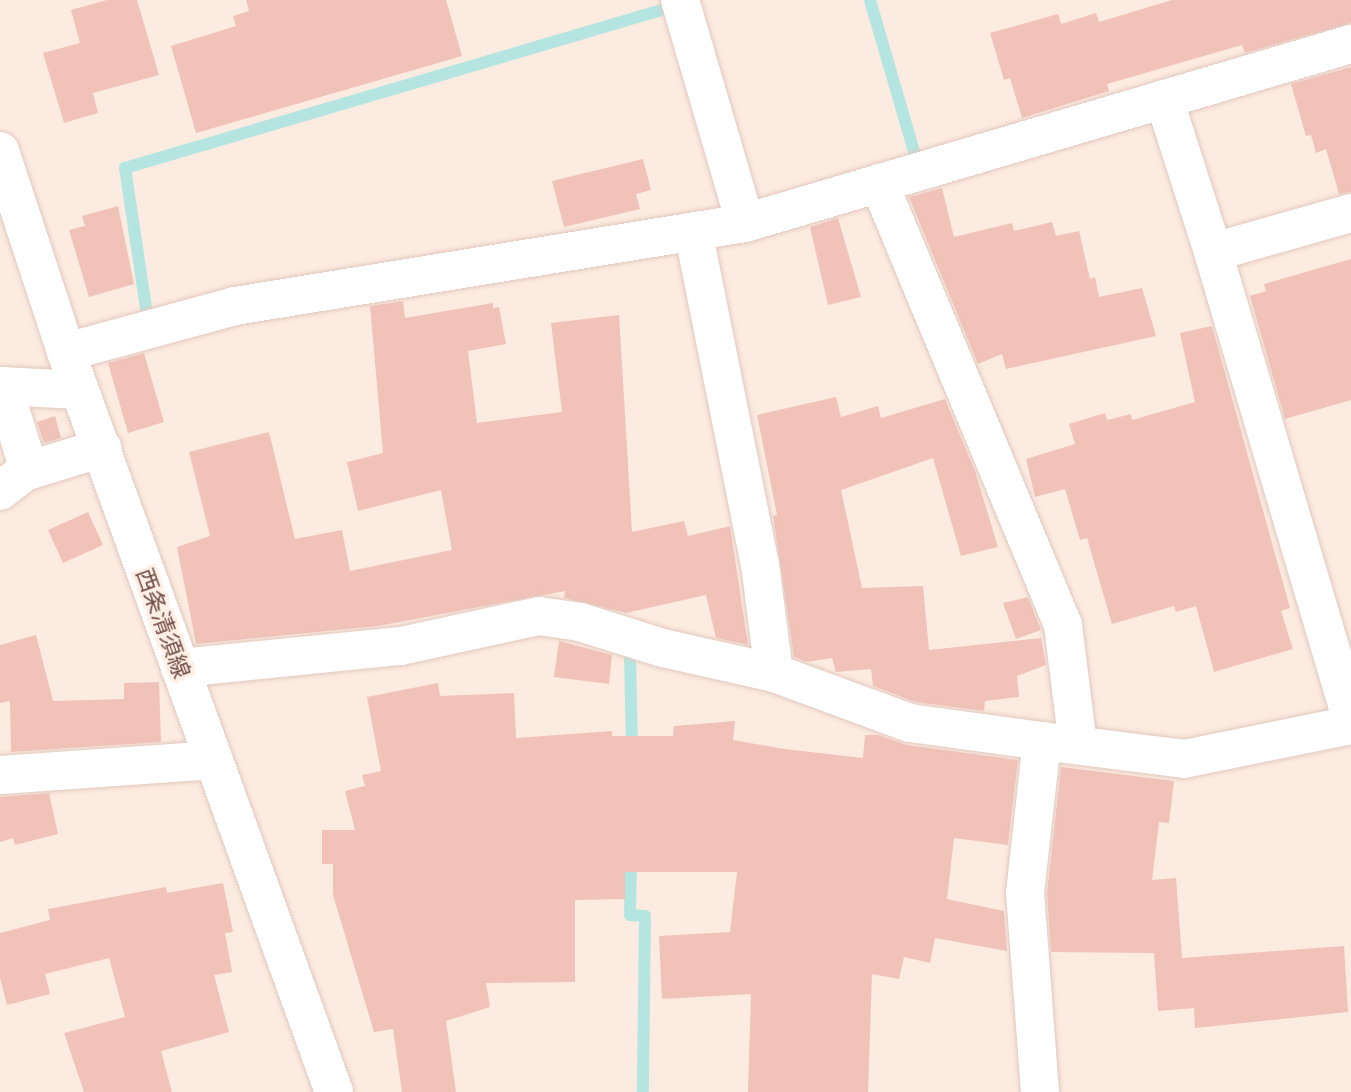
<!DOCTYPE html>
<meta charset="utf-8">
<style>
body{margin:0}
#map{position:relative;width:1351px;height:1092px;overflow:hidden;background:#fcebe0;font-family:"Noto Sans","Noto Sans JP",sans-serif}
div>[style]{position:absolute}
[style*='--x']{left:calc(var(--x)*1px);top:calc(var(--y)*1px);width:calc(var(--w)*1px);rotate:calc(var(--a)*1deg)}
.stream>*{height:12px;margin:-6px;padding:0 6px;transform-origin:6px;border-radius:6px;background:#b5e5e1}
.building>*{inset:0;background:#f1c2b8}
.roads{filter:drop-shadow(0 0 2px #e2c8bf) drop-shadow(0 0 2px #e2c8bf)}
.street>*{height:38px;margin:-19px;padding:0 19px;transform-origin:19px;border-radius:19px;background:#fff}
.secondary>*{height:38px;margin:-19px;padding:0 19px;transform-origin:19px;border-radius:19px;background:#fff}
span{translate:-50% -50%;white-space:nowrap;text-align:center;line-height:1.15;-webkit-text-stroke:7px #fff0e6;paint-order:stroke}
.street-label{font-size:23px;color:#724e48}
</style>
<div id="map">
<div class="stream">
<i style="--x:870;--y:0;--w:161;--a:73.8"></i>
<i style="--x:146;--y:308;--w:142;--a:-98.5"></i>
<i style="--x:125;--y:168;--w:570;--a:-16.4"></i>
<i style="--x:630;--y:655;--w:97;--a:88.8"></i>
<i style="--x:631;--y:858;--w:57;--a:91"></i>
<i style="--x:630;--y:915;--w:15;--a:4"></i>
<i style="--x:645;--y:916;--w:176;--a:90.7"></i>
</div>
<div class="building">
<i style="clip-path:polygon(107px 0,137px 0,159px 75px,93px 93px,98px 113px,64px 123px,43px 53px,80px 43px,71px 10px)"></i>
<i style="clip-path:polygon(246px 0,446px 0,462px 56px,196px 133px,171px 46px,236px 26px,233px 16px,249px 11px)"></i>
<i style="clip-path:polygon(1172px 0,1351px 0,1351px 23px,1245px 53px,1242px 45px,1107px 84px,1109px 91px,1022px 118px,1010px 78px,1004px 80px,990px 33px,1058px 14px,1061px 24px,1096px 13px,1099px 22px)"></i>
<i style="clip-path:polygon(1351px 67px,1351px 192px,1339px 194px,1326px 149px,1316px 153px,1311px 135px,1306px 136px,1291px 84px)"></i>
<i style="clip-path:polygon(643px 159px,651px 190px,636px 194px,640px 209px,564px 227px,552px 181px)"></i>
<i style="clip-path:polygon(942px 188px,954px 237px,1012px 223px,1014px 231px,1052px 222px,1056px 236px,1079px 231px,1090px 279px,1095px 277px,1099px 297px,1142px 288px,1156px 336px,1006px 369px,1002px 354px,978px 364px,909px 197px)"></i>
<i style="clip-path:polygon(118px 206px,134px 284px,89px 297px,69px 230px,85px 226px,82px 216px)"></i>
<i style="clip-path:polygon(838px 218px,861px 297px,828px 305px,810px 227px)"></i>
<i style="clip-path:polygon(1351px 259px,1351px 400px,1285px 419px,1250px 296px,1266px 291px,1264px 284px)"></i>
<i style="clip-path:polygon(403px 301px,405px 318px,493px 303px,493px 308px,499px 307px,506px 344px,468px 351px,477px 423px,562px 412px,551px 323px,619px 315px,632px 532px,684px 521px,688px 536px,730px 526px,748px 645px,716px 638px,706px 595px,626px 613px,564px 598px,565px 591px,378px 626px,196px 644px,177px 547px,210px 536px,189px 452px,269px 432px,295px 539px,342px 530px,350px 571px,452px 550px,441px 490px,358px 511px,347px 462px,383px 453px,370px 306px)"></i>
<i style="clip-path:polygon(1212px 326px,1290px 608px,1281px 611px,1293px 649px,1214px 672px,1196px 606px,1176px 612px,1174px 606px,1112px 624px,1087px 538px,1080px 540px,1065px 489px,1035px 497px,1026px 459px,1075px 444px,1069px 424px,1105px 413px,1107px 420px,1131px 414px,1132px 420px,1195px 402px,1180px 333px)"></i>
<i style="clip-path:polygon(144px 353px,164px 422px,128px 433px,108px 363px)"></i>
<i style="clip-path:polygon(836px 397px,841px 417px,878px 406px,881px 418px,945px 399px,975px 471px,998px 547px,961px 556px,933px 458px,841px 490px,862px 588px,923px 586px,929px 650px,1041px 638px,1046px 665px,1017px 676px,1019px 697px,985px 701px,984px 711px,915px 702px,873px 686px,871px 669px,836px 672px,832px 658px,806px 662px,794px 657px,773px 516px,777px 515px,757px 415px)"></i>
<i style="clip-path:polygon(55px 416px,61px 438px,44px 443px,37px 422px)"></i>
<i style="clip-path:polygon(88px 512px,103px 545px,63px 563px,48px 530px)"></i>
<i style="clip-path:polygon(1028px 597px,1041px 630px,1016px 639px,1003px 603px)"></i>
<i style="clip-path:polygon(36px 635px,53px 701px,124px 699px,124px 683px,159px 682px,161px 742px,11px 752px,10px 701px,0 703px,0 645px)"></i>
<i style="clip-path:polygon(559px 641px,612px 655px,609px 684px,554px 677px)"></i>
<i style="clip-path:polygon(438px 683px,440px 696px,514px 693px,516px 738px,612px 731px,612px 736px,673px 736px,674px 726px,735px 721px,733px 740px,784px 749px,863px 758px,865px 735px,878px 735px,907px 745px,1018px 760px,1008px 845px,954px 838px,947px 899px,1004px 911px,1007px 951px,935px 938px,930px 963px,904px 957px,899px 979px,872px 974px,868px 1092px,748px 1092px,751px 994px,662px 999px,659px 936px,730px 932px,737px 872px,625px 872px,625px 899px,575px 900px,575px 982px,486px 983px,490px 1007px,446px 1021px,456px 1092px,402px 1092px,393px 1029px,374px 1032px,333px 895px,333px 864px,322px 864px,322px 830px,355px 830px,345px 791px,365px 786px,362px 775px,381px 771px,367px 697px)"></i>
<i style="clip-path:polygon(1061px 767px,1174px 781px,1169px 823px,1159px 822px,1152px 880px,1176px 878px,1182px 958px,1344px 946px,1348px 1012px,1195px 1028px,1194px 1008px,1158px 1011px,1154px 953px,1051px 952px,1047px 893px)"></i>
<i style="clip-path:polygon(49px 793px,58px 834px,15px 845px,13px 838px,0 842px,0 797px)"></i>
<i style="clip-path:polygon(223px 883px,233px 932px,225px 933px,232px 972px,214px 975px,229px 1032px,161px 1051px,172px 1092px,84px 1092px,64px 1033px,125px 1017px,109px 958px,45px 974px,50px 994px,7px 1005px,0 978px,0 933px,50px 920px,48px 909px,166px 887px,167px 893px)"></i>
</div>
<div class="roads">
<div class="street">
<i style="--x:680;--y:0;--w:232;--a:73.7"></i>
<i style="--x:1164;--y:99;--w:161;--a:72.2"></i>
<i style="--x:879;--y:183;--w:479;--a:67.4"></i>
<i style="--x:1063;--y:625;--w:121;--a:82.9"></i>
<i style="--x:1351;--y:213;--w:143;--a:164.2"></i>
<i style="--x:1213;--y:252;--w:487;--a:73.5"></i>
<i style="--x:694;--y:235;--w:336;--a:78.7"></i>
<i style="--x:760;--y:564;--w:110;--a:82.7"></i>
<i style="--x:66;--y:352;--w:175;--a:-15.2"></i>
<i style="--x:235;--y:306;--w:517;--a:-9.24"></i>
<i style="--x:745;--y:223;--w:632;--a:-16.46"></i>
<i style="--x:0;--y:386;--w:80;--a:2.9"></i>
<i style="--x:3;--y:386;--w:88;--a:72.8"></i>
<i style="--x:0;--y:491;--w:31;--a:-38"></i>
<i style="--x:24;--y:472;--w:82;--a:-17.1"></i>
<i style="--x:180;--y:668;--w:222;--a:-5.7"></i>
<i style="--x:401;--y:646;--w:141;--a:-12.3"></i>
<i style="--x:539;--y:616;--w:41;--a:8.3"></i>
<i style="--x:580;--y:622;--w:87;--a:17.4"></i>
<i style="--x:663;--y:648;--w:114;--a:12.7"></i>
<i style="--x:774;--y:673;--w:145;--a:20.2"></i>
<i style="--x:910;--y:723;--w:133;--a:7.8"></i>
<i style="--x:1042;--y:741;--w:143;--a:7.2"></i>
<i style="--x:1184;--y:759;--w:170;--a:-11.5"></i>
<i style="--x:0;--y:775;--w:214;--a:-4"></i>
<i style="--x:1040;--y:1092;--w:200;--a:-94.3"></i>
<i style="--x:1025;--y:893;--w:153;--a:-83.6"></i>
</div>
<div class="secondary">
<i style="--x:0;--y:151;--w:212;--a:71.8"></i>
<i style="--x:66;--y:352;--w:787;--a:70.09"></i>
</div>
</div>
<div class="street-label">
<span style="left:164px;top:623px;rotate:70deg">西条清須線</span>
</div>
</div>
